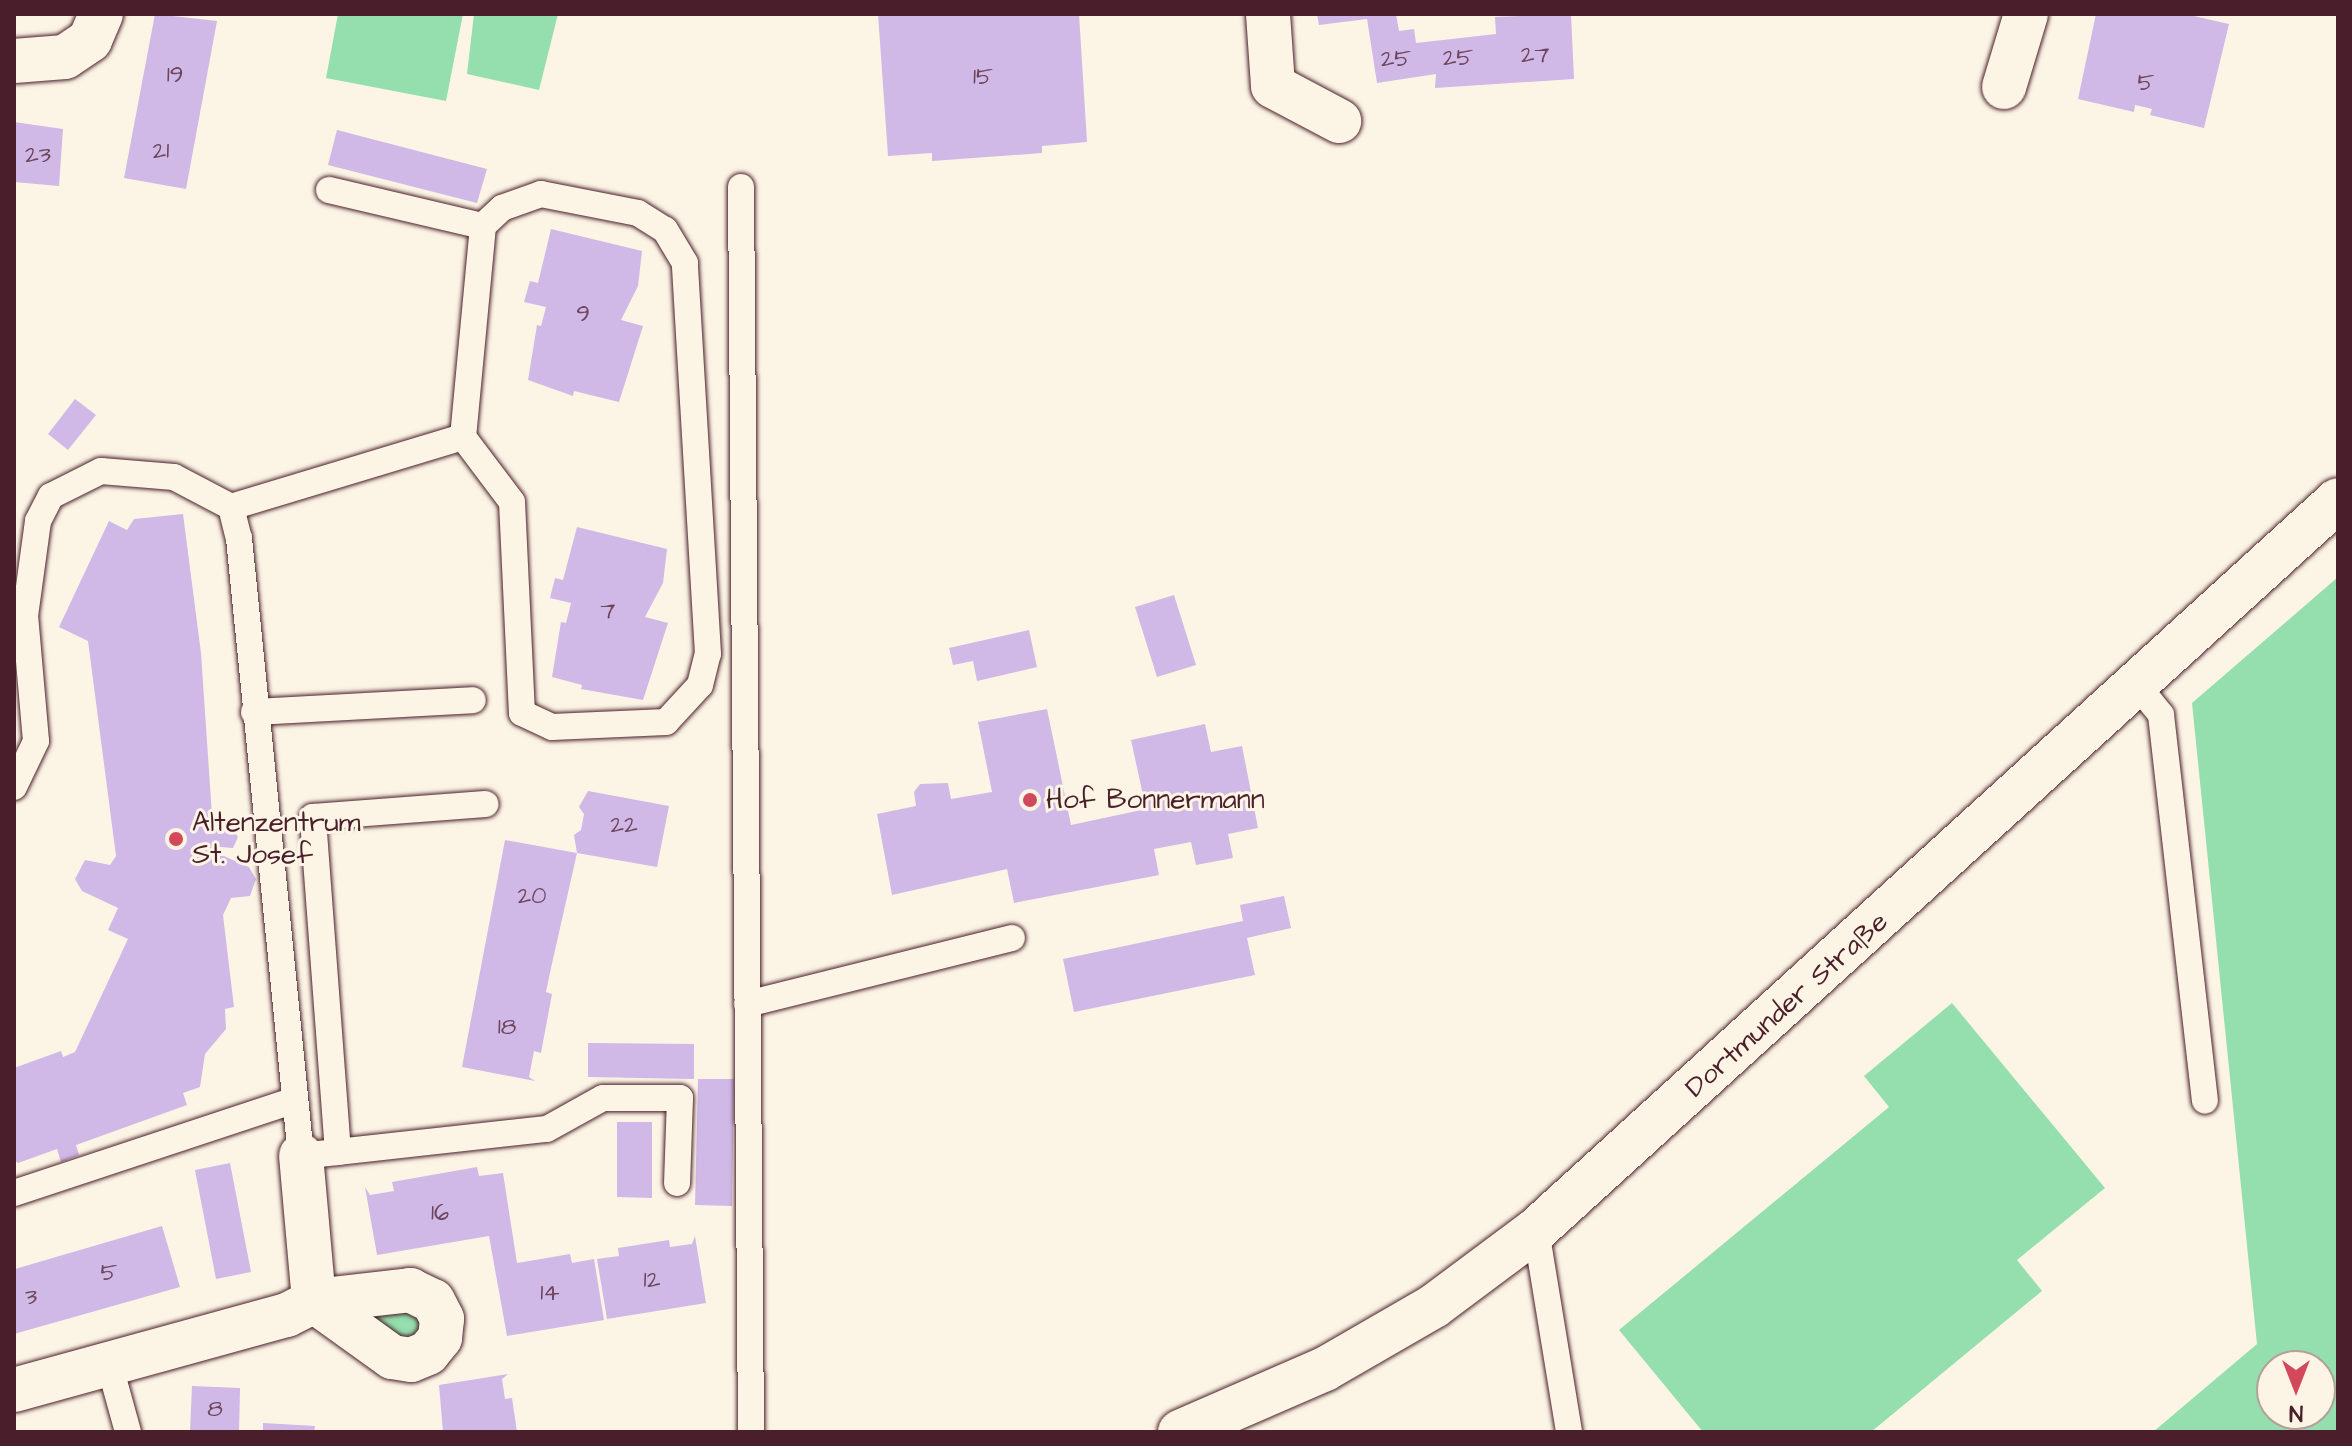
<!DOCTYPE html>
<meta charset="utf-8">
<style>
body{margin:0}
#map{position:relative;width:2352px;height:1446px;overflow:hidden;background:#fcf5e5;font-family:"Architects Daughter",sans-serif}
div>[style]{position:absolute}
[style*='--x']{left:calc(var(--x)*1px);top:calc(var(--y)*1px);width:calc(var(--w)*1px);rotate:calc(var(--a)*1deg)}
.green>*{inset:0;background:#95dead}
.building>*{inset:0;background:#d0b8e7}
.roads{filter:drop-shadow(0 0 2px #4a1f2b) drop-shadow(0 0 2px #4a1f2b)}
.service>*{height:26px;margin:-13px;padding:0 13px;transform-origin:13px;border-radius:13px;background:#fcf5e5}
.minor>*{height:44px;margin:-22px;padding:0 22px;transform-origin:22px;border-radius:22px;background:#fcf5e5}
.secondary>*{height:44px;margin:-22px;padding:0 22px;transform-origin:22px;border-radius:22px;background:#fcf5e5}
.dots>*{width:22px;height:22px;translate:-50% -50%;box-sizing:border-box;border:4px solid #fcf5e5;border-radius:50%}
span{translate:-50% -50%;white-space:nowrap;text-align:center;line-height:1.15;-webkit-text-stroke:6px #fcf5e5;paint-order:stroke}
.number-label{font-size:24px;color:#6c455a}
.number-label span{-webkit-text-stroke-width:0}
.poi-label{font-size:28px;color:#4a1f2b}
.left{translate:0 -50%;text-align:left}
.street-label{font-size:28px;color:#4a1f2b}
.frame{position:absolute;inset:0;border:16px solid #4a1f2b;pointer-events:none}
.north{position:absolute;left:2256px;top:1350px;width:80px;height:80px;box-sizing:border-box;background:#fcf5e5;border:2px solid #b59f9b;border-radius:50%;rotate:180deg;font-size:22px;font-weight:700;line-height:32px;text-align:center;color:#4a1f2b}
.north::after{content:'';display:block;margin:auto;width:28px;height:36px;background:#d1495b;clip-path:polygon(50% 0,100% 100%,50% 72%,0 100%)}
</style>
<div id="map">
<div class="green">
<i style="clip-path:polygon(338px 14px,463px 14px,446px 101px,326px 78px)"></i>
<i style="clip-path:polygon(474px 14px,558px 14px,539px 90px,467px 74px)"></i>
<i style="clip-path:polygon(evenodd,2338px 577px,2338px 1432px,2153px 1432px,2257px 1344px,2192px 703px,2338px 577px,2320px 1366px,2320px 1414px,2272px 1414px,2272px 1366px,2320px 1366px)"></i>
<i style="clip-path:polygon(1952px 1003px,2105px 1188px,2017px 1260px,2042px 1291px,1871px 1432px,1703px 1432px,1619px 1330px,1889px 1107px,1864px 1076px)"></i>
<i style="clip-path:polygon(367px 1305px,412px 1314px,421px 1323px,419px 1336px,407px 1341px,365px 1317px)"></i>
</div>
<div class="building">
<i style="clip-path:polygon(155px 14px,217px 21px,186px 189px,124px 178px)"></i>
<i style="clip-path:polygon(878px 14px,1079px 14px,1087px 142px,1042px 146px,1042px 153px,932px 161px,932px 153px,888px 156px)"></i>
<i style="clip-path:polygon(1317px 14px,1396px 14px,1399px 31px,1414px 29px,1416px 43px,1496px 34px,1495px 17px,1571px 14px,1574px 79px,1435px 88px,1436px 74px,1377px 83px,1367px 19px,1319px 25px)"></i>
<i style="clip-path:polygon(2096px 14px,2185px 14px,2229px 24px,2204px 128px,2150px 115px,2152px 109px,2144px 107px,2135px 105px,2134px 112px,2078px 99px)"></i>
<i style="clip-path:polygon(14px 122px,63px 129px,59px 186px,14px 182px)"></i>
<i style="clip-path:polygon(337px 130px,487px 169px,477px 203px,328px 165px)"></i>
<i style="clip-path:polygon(551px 229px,642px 251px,638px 286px,621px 320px,643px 326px,619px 402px,574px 391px,573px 396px,528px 380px,537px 325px,541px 326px,546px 307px,524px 302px,530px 281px,538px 283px)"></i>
<i style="clip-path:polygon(75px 399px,96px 415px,68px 450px,48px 434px)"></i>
<i style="clip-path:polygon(183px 514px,201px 653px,213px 830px,231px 827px,238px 837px,233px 848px,220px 847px,217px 853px,249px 867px,256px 879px,250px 896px,231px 898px,223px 915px,234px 1007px,225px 1009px,226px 1029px,205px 1054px,200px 1087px,183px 1093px,187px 1105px,76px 1145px,79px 1155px,61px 1162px,57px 1149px,18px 1163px,14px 1160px,14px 1068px,61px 1051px,63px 1057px,75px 1052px,128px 939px,108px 930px,118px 908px,82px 891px,75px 879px,85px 860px,110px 865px,116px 856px,88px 641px,59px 627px,109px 521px,127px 530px,134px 519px)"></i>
<i style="clip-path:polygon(577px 527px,667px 549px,663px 583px,645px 617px,668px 623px,643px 700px,581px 689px,582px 685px,552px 677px,561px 622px,566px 623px,571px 603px,550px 598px,555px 578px,563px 580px)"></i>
<i style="clip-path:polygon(1174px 595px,1196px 665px,1157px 677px,1135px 607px)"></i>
<i style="clip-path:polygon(1029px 630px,1037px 667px,977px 681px,973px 661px,953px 665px,949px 648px)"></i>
<i style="clip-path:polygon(1047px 709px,1071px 825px,1146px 809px,1131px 740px,1205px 724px,1211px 752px,1242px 746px,1258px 828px,1228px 834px,1233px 858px,1196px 865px,1191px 842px,1154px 849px,1159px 875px,1014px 903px,1007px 869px,892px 895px,877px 814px,916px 806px,914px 792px,920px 784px,948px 783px,951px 799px,992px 792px,978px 722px)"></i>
<i style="clip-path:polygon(588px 791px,669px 806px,657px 867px,577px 853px,574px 835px,581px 830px,584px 814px,579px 807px)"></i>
<i style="clip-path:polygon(505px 840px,577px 853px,551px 968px,546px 992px,552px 994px,541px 1053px,534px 1051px,529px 1077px,535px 1081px,462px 1067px)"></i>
<i style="clip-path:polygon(1284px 896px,1291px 928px,1247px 938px,1255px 975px,1074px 1012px,1063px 959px,1243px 921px,1240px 905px)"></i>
<i style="clip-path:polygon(588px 1043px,694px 1044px,694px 1079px,588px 1077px)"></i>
<i style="clip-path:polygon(698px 1079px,734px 1079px,732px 1206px,695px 1205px)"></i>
<i style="clip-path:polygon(617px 1122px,652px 1122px,652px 1198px,617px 1197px)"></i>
<i style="clip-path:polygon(230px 1163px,251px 1272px,216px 1279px,195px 1170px)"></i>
<i style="clip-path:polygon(477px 1167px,479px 1176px,503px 1173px,517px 1263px,570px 1254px,572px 1263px,594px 1259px,604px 1320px,507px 1336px,489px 1236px,377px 1255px,365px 1187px,370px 1195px,394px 1191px,392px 1182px)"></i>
<i style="clip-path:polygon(162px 1226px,180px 1287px,14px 1334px,15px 1269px)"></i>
<i style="clip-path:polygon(695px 1236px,706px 1303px,607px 1319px,597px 1259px,619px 1256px,618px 1248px,669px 1240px,670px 1247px,692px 1244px)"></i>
<i style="clip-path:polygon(508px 1374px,502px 1379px,505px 1399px,512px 1398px,517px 1432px,443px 1432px,439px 1385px)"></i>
<i style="clip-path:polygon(192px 1386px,240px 1388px,239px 1432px,190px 1432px)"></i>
<i style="clip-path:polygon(263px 1423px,315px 1426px,314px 1432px,263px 1432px)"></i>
</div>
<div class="roads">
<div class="service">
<i style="--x:741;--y:187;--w:1245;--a:89.54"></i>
<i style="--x:329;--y:190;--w:158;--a:13.2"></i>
<i style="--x:483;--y:226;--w:212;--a:95.4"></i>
<i style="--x:463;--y:437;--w:81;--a:53"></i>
<i style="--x:512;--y:502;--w:211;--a:87.3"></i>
<i style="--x:522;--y:713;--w:33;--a:25"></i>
<i style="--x:552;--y:727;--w:114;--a:-2.5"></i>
<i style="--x:666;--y:722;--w:50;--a:-47.4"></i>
<i style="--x:700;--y:685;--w:32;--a:-76"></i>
<i style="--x:708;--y:654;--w:392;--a:-93.4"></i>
<i style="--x:685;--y:263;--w:39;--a:-121"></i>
<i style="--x:665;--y:230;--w:32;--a:-148"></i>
<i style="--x:638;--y:213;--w:99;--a:-168.9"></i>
<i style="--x:541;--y:194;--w:41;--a:160.3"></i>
<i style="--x:502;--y:208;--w:26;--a:137"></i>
<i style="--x:231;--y:507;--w:242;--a:-16.8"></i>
<i style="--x:2137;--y:685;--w:38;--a:51"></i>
<i style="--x:2161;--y:715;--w:388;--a:83.5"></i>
<i style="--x:254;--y:712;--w:219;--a:-3.1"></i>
<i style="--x:14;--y:787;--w:51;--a:-64.4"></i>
<i style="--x:36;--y:741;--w:125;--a:-95"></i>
<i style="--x:25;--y:616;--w:96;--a:-82.2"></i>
<i style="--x:38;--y:521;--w:28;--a:-63"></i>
<i style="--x:51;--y:496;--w:56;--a:-26.6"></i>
<i style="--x:101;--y:471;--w:73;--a:4.7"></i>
<i style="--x:174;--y:477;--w:64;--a:27.8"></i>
<i style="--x:231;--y:507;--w:32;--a:76"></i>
<i style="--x:239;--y:538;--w:621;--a:84.27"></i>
<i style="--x:301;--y:1156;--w:247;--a:-6.3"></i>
<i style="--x:547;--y:1129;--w:64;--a:-29"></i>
<i style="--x:603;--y:1098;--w:77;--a:0"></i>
<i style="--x:680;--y:1098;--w:85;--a:92"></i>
<i style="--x:747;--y:1004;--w:273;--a:-14"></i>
<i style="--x:338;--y:1152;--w:336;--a:-94.3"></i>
<i style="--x:313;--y:817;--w:173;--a:-4.3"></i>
<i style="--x:14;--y:1193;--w:293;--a:-18.3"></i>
<i style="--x:1536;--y:1230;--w:205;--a:80.7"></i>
<i style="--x:109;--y:1363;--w:72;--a:74.6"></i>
</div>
<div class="minor">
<i style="--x:1268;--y:14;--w:72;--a:86"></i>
<i style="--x:1273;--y:86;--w:75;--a:27.9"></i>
<i style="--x:14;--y:61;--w:51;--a:-4.5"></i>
<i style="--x:65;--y:57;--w:30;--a:-34"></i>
<i style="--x:90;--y:40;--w:28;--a:-67"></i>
<i style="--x:2004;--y:87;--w:76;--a:-73.2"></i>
<i style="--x:14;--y:1390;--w:283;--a:-15.4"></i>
<i style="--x:287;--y:1315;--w:30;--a:-27"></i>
<i style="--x:314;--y:1301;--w:97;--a:-6.5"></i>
<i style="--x:410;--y:1290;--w:25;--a:26"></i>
<i style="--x:433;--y:1301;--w:20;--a:63"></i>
<i style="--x:442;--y:1319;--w:19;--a:96"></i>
<i style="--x:440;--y:1338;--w:19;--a:129"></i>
<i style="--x:428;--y:1353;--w:18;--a:158"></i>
<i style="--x:411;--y:1360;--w:19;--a:-171"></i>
<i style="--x:392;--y:1357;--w:96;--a:-144.3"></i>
<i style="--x:314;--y:1301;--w:146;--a:-95.1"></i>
</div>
<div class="secondary">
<i style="--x:1180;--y:1432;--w:158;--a:-23.5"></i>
<i style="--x:1325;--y:1369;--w:126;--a:-30"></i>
<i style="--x:1434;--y:1306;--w:127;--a:-36.7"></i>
<i style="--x:1536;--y:1230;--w:1084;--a:-42.31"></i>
</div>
</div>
<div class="dots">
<i style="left:1030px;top:800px;background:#d1495b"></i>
<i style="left:176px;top:839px;background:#d1495b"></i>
</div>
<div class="number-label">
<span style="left:1535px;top:56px">27</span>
<span style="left:1458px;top:59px">25</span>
<span style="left:1396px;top:60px">25</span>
<span style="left:175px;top:76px">19</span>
<span style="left:983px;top:78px">15</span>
<span style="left:2146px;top:84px">5</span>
<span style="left:161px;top:152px">21</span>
<span style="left:38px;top:156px">23</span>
<span style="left:583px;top:315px">9</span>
<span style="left:608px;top:612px">7</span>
<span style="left:624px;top:826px">22</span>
<span style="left:532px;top:897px">20</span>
<span style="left:507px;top:1028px">18</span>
<span style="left:440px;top:1214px">16</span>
<span style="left:109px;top:1274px">5</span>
<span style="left:652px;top:1281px">12</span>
<span style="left:550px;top:1294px">14</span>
<span style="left:31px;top:1298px">3</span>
<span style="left:215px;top:1410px">8</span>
</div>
<div class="poi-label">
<span class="left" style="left:1046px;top:800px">Hof Bonnermann</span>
<span class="left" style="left:192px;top:839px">Altenzentrum<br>St. Josef</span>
</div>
<div class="street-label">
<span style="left:1787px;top:1005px;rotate:-42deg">Dortmunder Straße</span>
</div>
<div class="frame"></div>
<div class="north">N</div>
</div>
